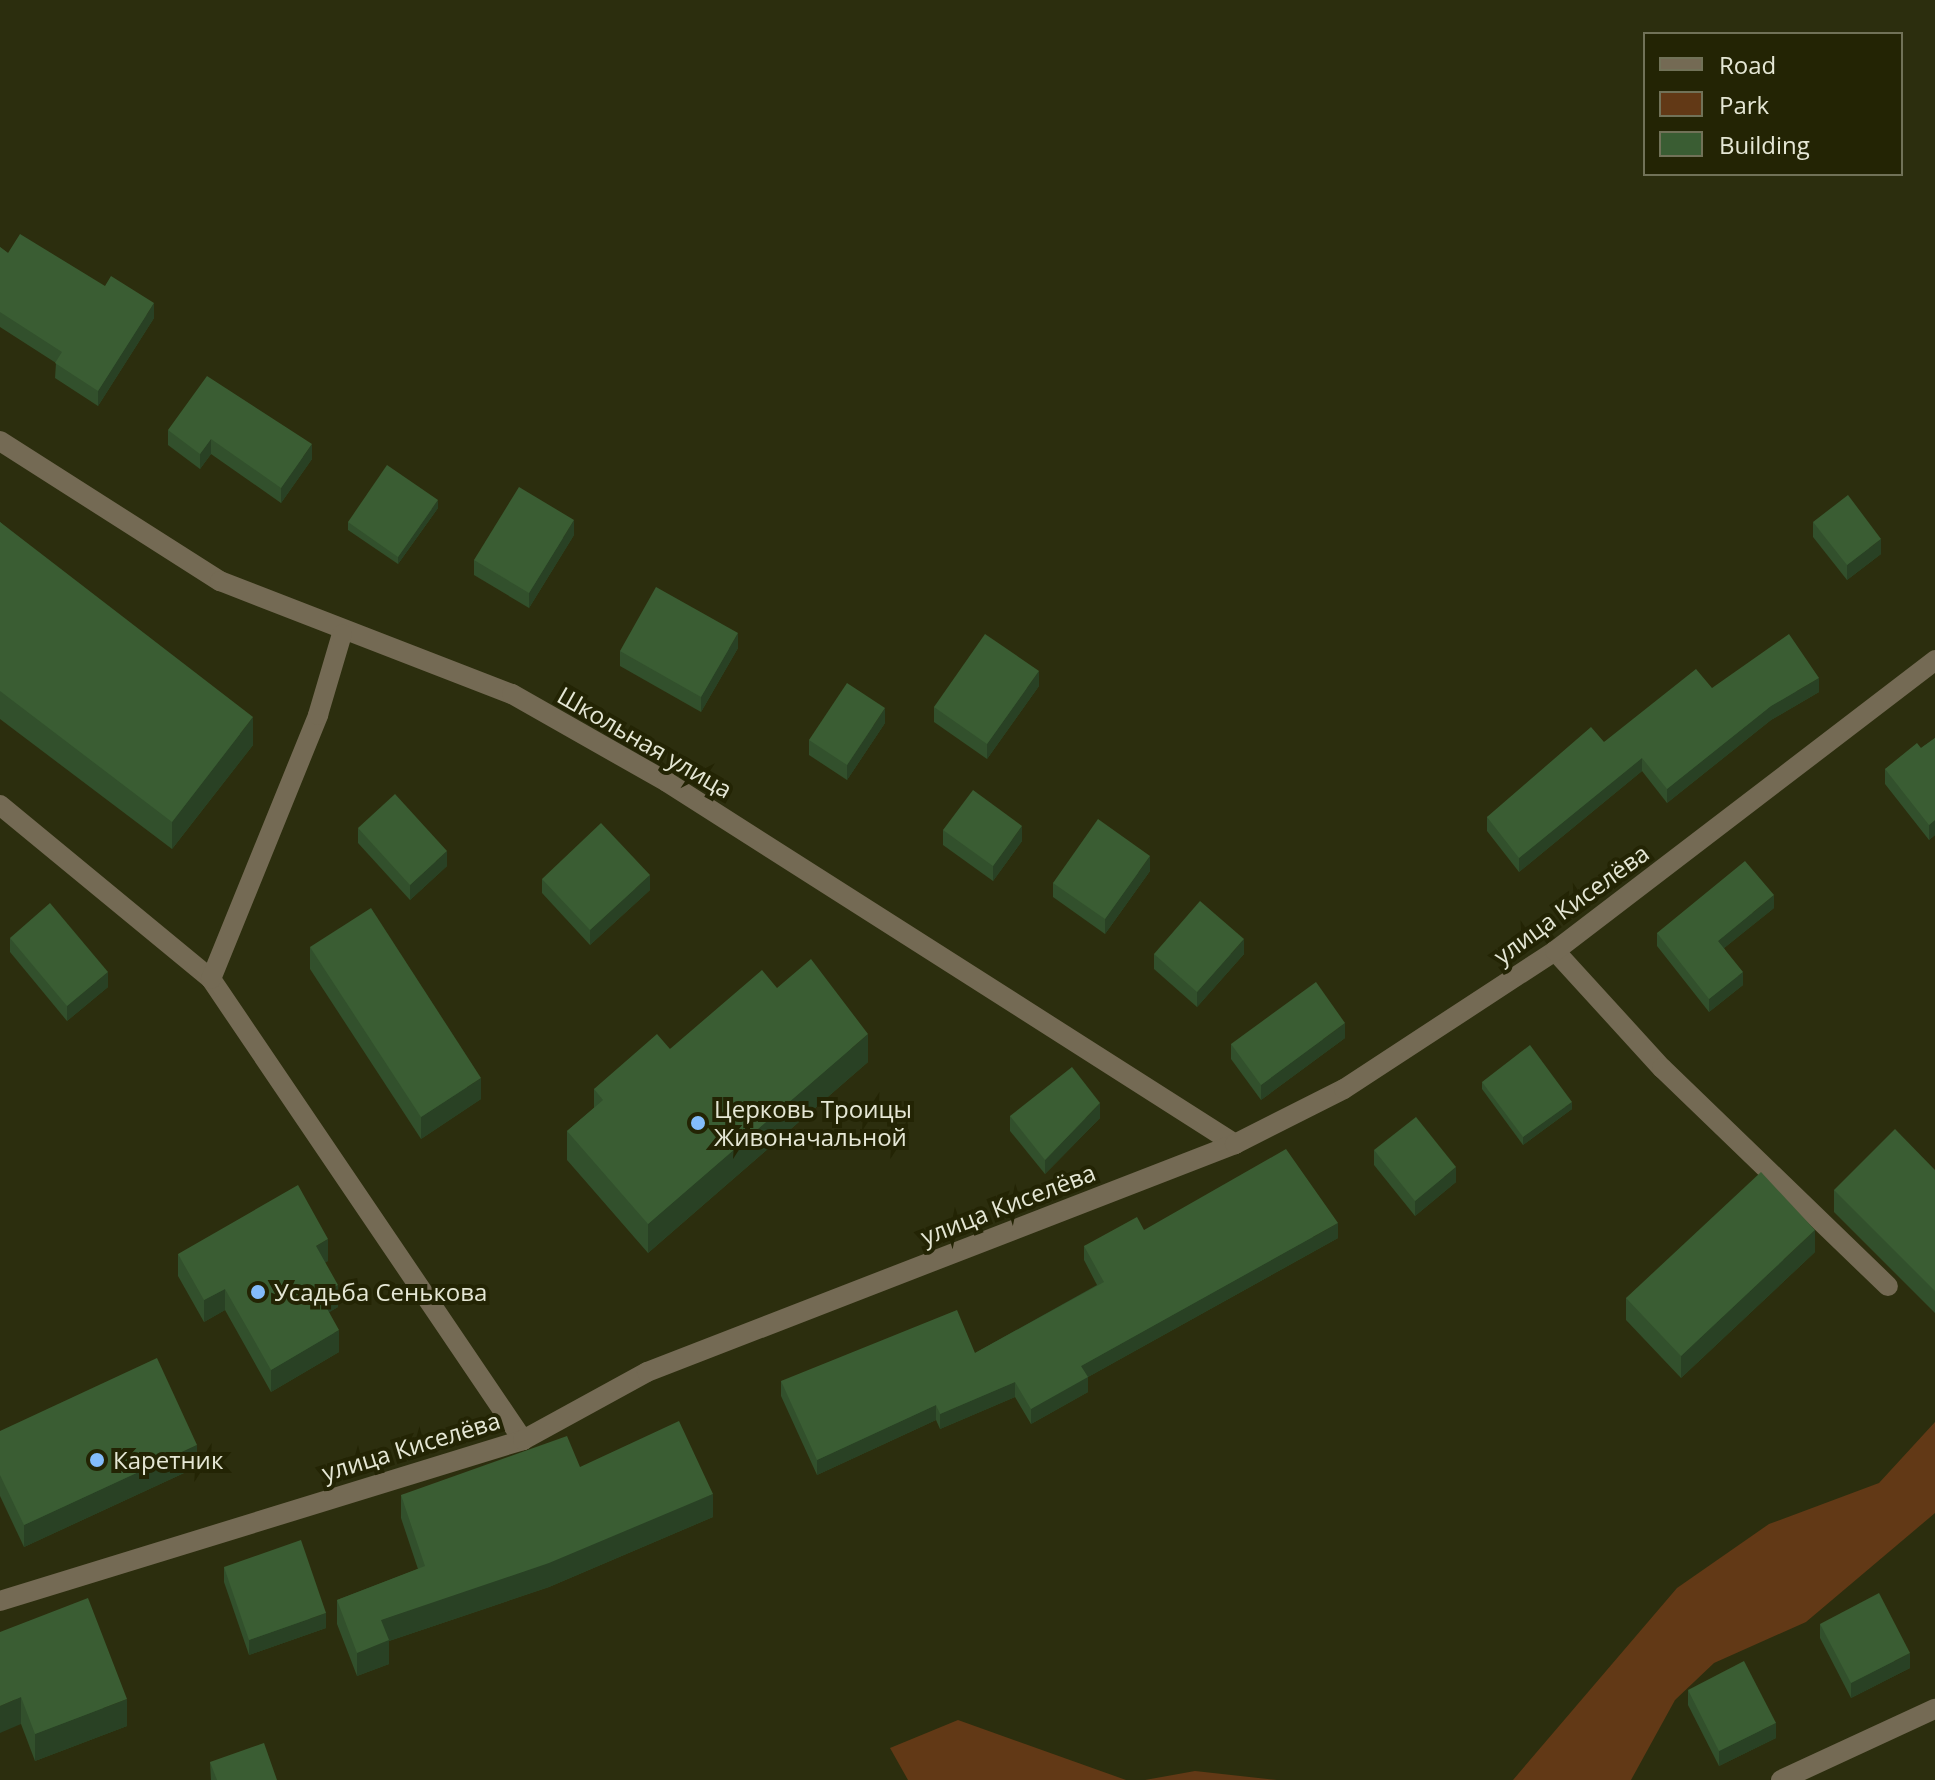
<!DOCTYPE html>
<meta charset="utf-8">
<style>
body{margin:0}
#map{position:relative;width:1935px;height:1780px;overflow:hidden;background:#2c2e0e;font-family:"Open Sans",sans-serif}
div>[style]{position:absolute}
[style*='--x']{left:calc(var(--x)*1px);top:calc(var(--y)*1px);width:calc(var(--w)*1px);rotate:calc(var(--a)*1deg)}
.green>*{inset:0;background:#623916}
.minor>*{height:20px;margin:-10px;padding:0 10px;transform-origin:10px;border-radius:10px;background:#746a54}
.wall>*{inset:0;background:#32502c}
.shaded-wall>*{inset:0;background:#294124}
.building>*{inset:0;background:#3a5d33}
.dots>*{width:22px;height:22px;translate:-50% -50%;box-sizing:border-box;border:4px solid #232404;border-radius:50%}
span{translate:-50% -50%;white-space:nowrap;text-align:center;line-height:1.15;-webkit-text-stroke:8px #232404;paint-order:stroke}
.street-label{font-size:24px;color:#e5e7d5}
.poi-label{font-size:24px;color:#e5e7d5}
.left{translate:0 -50%;text-align:left}
.legend{position:absolute;left:1643px;top:32px;width:260px;height:144px;box-sizing:border-box;background:#232404;border:2px solid #717258;margin:0;padding:10px 14px;list-style:none;font-size:24px;color:#e5e7d5}
.legend li{display:flex;align-items:center;gap:16px;height:40px}
.legend b{width:40px;border:2px solid #717258}
</style>
<div id="map">
<div class="green">
<i style="clip-path:polygon(1935px 1422px,1935px 1513px,1806px 1622px,1714px 1663px,1675px 1700px,1631px 1780px,1513px 1780px,1677px 1588px,1769px 1524px,1879px 1483px)"></i>
<i style="clip-path:polygon(958px 1720px,1126px 1780px,908px 1780px,890px 1748px)"></i>
<i style="clip-path:polygon(1195px 1771px,1277px 1780px,1278px 1780px,1145px 1780px)"></i>
</div>
<div class="minor">
<i style="--x:0;--y:441;--w:261;--a:32.5"></i>
<i style="--x:220;--y:581;--w:313;--a:21.2"></i>
<i style="--x:512;--y:694;--w:178;--a:29.6"></i>
<i style="--x:667;--y:782;--w:674;--a:32.51"></i>
<i style="--x:0;--y:805;--w:273;--a:39.5"></i>
<i style="--x:211;--y:979;--w:557;--a:55.91"></i>
<i style="--x:1555;--y:951;--w:159;--a:47.6"></i>
<i style="--x:1662;--y:1068;--w:314;--a:44"></i>
<i style="--x:211;--y:979;--w:285;--a:-67.9"></i>
<i style="--x:318;--y:715;--w:84;--a:-73.5"></i>
<i style="--x:0;--y:1601;--w:547;--a:-17.11"></i>
<i style="--x:523;--y:1440;--w:141;--a:-28.7"></i>
<i style="--x:647;--y:1372;--w:631;--a:-21.19"></i>
<i style="--x:1235;--y:1144;--w:122;--a:-26.8"></i>
<i style="--x:1344;--y:1089;--w:252;--a:-33.2"></i>
<i style="--x:1555;--y:951;--w:479;--a:-37.4"></i>
<i style="--x:1781;--y:1780;--w:170;--a:-24.8"></i>
</div>
<div class="wall">
<i style="clip-path:polygon(0 247px,8px 253px,154px 318px,98px 406px,55px 378px,56px 363px,0 327px)"></i>
<i style="clip-path:polygon(168px 430px,312px 459px,281px 503px,211px 454px,200px 469px,168px 445px)"></i>
<i style="clip-path:polygon(438px 508px,398px 564px,348px 530px,348px 522px)"></i>
<i style="clip-path:polygon(0 522px,253px 745px,172px 849px,0 719px)"></i>
<i style="clip-path:polygon(1813px 522px,1881px 554px,1847px 580px,1813px 537px)"></i>
<i style="clip-path:polygon(574px 535px,529px 608px,474px 575px,474px 560px)"></i>
<i style="clip-path:polygon(738px 648px,701px 712px,620px 666px,620px 651px)"></i>
<i style="clip-path:polygon(1039px 686px,987px 759px,934px 722px,934px 707px)"></i>
<i style="clip-path:polygon(1712px 688px,1819px 692px,1771px 720px,1667px 803px,1642px 771px,1519px 872px,1487px 831px,1487px 817px,1604px 742px)"></i>
<i style="clip-path:polygon(885px 723px,847px 780px,809px 755px,809px 740px)"></i>
<i style="clip-path:polygon(1935px 738px,1935px 835px,1929px 840px,1885px 784px,1885px 769px,1921px 748px)"></i>
<i style="clip-path:polygon(358px 828px,447px 866px,410px 900px,358px 843px)"></i>
<i style="clip-path:polygon(943px 830px,1022px 841px,993px 881px,943px 845px)"></i>
<i style="clip-path:polygon(1150px 871px,1105px 934px,1053px 897px,1053px 883px)"></i>
<i style="clip-path:polygon(542px 879px,650px 890px,590px 945px,542px 893px)"></i>
<i style="clip-path:polygon(1774px 908px,1724px 948px,1743px 985px,1709px 1012px,1657px 946px,1657px 933px)"></i>
<i style="clip-path:polygon(10px 938px,108px 987px,67px 1021px,10px 952px)"></i>
<i style="clip-path:polygon(310px 947px,481px 1099px,421px 1139px,310px 969px)"></i>
<i style="clip-path:polygon(1154px 954px,1244px 954px,1197px 1007px,1154px 969px)"></i>
<i style="clip-path:polygon(777px 988px,868px 1062px,648px 1253px,567px 1160px,567px 1131px,594px 1108px,594px 1089px,670px 1049px)"></i>
<i style="clip-path:polygon(1345px 1038px,1261px 1100px,1231px 1059px,1231px 1044px)"></i>
<i style="clip-path:polygon(1482px 1082px,1572px 1109px,1523px 1145px,1482px 1089px)"></i>
<i style="clip-path:polygon(1010px 1116px,1100px 1118px,1045px 1174px,1010px 1131px)"></i>
<i style="clip-path:polygon(1374px 1150px,1456px 1182px,1415px 1216px,1374px 1165px)"></i>
<i style="clip-path:polygon(1935px 1170px,1935px 1313px,1834px 1212px,1834px 1190px)"></i>
<i style="clip-path:polygon(1144px 1230px,1338px 1238px,1088px 1377px,1088px 1392px,1031px 1424px,1015px 1397px,940px 1429px,936px 1420px,817px 1475px,781px 1396px,781px 1381px,975px 1353px,1097px 1285px,1084px 1260px,1084px 1246px)"></i>
<i style="clip-path:polygon(1815px 1252px,1681px 1378px,1626px 1320px,1626px 1298px)"></i>
<i style="clip-path:polygon(178px 1254px,328px 1261px,325px 1262px,338px 1307px,329px 1312px,339px 1352px,271px 1392px,225px 1310px,204px 1322px,178px 1276px)"></i>
<i style="clip-path:polygon(0 1431px,197px 1467px,24px 1547px,0 1496px)"></i>
<i style="clip-path:polygon(580px 1467px,713px 1517px,549px 1587px,389px 1641px,389px 1664px,357px 1676px,337px 1624px,337px 1600px,418px 1569px,401px 1518px,401px 1495px)"></i>
<i style="clip-path:polygon(224px 1567px,326px 1628px,249px 1655px,224px 1582px)"></i>
<i style="clip-path:polygon(1820px 1624px,1910px 1668px,1851px 1698px,1820px 1638px)"></i>
<i style="clip-path:polygon(0 1632px,127px 1726px,35px 1761px,21px 1724px)"></i>
<i style="clip-path:polygon(1688px 1690px,1776px 1738px,1719px 1766px,1688px 1705px)"></i>
<i style="clip-path:polygon(210px 1762px,277px 1780px,211px 1780px)"></i>
</div>
<div class="shaded-wall">
<i style="clip-path:polygon(154px 303px,154px 318px,98px 406px,98px 391px)"></i>
<i style="clip-path:polygon(211px 439px,211px 454px,200px 469px,200px 454px)"></i>
<i style="clip-path:polygon(312px 444px,312px 459px,281px 503px,281px 488px)"></i>
<i style="clip-path:polygon(438px 500px,438px 508px,398px 564px,398px 557px)"></i>
<i style="clip-path:polygon(574px 520px,574px 535px,529px 608px,529px 593px)"></i>
<i style="clip-path:polygon(1881px 539px,1881px 554px,1847px 580px,1847px 565px)"></i>
<i style="clip-path:polygon(738px 633px,738px 648px,701px 712px,701px 697px)"></i>
<i style="clip-path:polygon(1039px 671px,1039px 686px,987px 759px,987px 744px)"></i>
<i style="clip-path:polygon(1819px 678px,1819px 692px,1771px 720px,1667px 803px,1667px 789px,1771px 706px)"></i>
<i style="clip-path:polygon(885px 708px,885px 723px,847px 780px,847px 765px)"></i>
<i style="clip-path:polygon(253px 717px,253px 745px,172px 849px,172px 822px)"></i>
<i style="clip-path:polygon(1642px 758px,1642px 771px,1519px 872px,1519px 858px)"></i>
<i style="clip-path:polygon(1935px 820px,1935px 835px,1929px 840px,1929px 825px)"></i>
<i style="clip-path:polygon(1022px 826px,1022px 841px,993px 881px,993px 866px)"></i>
<i style="clip-path:polygon(447px 851px,447px 866px,410px 900px,410px 885px)"></i>
<i style="clip-path:polygon(1150px 856px,1150px 871px,1105px 934px,1105px 919px)"></i>
<i style="clip-path:polygon(650px 875px,650px 890px,590px 945px,590px 930px)"></i>
<i style="clip-path:polygon(1774px 895px,1774px 908px,1718px 953px,1718px 941px)"></i>
<i style="clip-path:polygon(1244px 939px,1244px 954px,1197px 1007px,1197px 992px)"></i>
<i style="clip-path:polygon(108px 972px,108px 987px,67px 1021px,67px 1006px)"></i>
<i style="clip-path:polygon(1743px 972px,1743px 985px,1709px 1012px,1709px 999px)"></i>
<i style="clip-path:polygon(1345px 1023px,1345px 1038px,1261px 1100px,1261px 1085px)"></i>
<i style="clip-path:polygon(868px 1034px,868px 1062px,648px 1253px,648px 1224px)"></i>
<i style="clip-path:polygon(481px 1078px,481px 1099px,421px 1139px,421px 1117px)"></i>
<i style="clip-path:polygon(1572px 1102px,1572px 1109px,1523px 1145px,1523px 1137px)"></i>
<i style="clip-path:polygon(1100px 1103px,1100px 1118px,1045px 1174px,1045px 1160px)"></i>
<i style="clip-path:polygon(1456px 1167px,1456px 1182px,1415px 1216px,1415px 1201px)"></i>
<i style="clip-path:polygon(1338px 1223px,1338px 1238px,1088px 1377px,1088px 1392px,1031px 1424px,1031px 1409px,1081px 1366px)"></i>
<i style="clip-path:polygon(1815px 1230px,1815px 1252px,1681px 1378px,1681px 1356px)"></i>
<i style="clip-path:polygon(328px 1239px,328px 1261px,316px 1268px,316px 1246px)"></i>
<i style="clip-path:polygon(338px 1285px,338px 1307px,320px 1318px,320px 1296px)"></i>
<i style="clip-path:polygon(225px 1289px,225px 1310px,204px 1322px,204px 1300px)"></i>
<i style="clip-path:polygon(339px 1330px,339px 1352px,271px 1392px,271px 1370px)"></i>
<i style="clip-path:polygon(1015px 1382px,1015px 1397px,940px 1429px,940px 1414px)"></i>
<i style="clip-path:polygon(936px 1405px,936px 1420px,817px 1475px,817px 1460px)"></i>
<i style="clip-path:polygon(197px 1445px,197px 1467px,24px 1547px,24px 1525px)"></i>
<i style="clip-path:polygon(713px 1494px,713px 1517px,549px 1587px,389px 1641px,389px 1664px,357px 1676px,357px 1653px,381px 1620px)"></i>
<i style="clip-path:polygon(326px 1613px,326px 1628px,249px 1655px,249px 1640px)"></i>
<i style="clip-path:polygon(1910px 1653px,1910px 1668px,1851px 1698px,1851px 1683px)"></i>
<i style="clip-path:polygon(21px 1697px,21px 1724px,0 1733px,0 1706px)"></i>
<i style="clip-path:polygon(127px 1699px,127px 1726px,35px 1761px,35px 1734px)"></i>
<i style="clip-path:polygon(1776px 1723px,1776px 1738px,1719px 1766px,1719px 1751px)"></i>
</div>
<div class="building">
<i style="clip-path:polygon(20px 234px,105px 286px,111px 276px,154px 303px,98px 391px,55px 363px,62px 352px,0 312px,0 247px,8px 253px)"></i>
<i style="clip-path:polygon(207px 376px,312px 444px,281px 488px,211px 439px,200px 454px,168px 430px)"></i>
<i style="clip-path:polygon(387px 465px,438px 500px,398px 557px,348px 522px)"></i>
<i style="clip-path:polygon(519px 487px,574px 520px,529px 593px,474px 560px)"></i>
<i style="clip-path:polygon(1848px 495px,1881px 539px,1847px 565px,1813px 522px)"></i>
<i style="clip-path:polygon(0 522px,253px 717px,172px 822px,0 691px)"></i>
<i style="clip-path:polygon(656px 587px,738px 633px,701px 697px,620px 651px)"></i>
<i style="clip-path:polygon(985px 634px,1039px 671px,987px 744px,934px 707px)"></i>
<i style="clip-path:polygon(1789px 634px,1819px 678px,1771px 706px,1667px 789px,1642px 758px,1519px 858px,1487px 817px,1591px 727px,1604px 742px,1696px 669px,1712px 688px)"></i>
<i style="clip-path:polygon(847px 683px,885px 708px,847px 765px,809px 740px)"></i>
<i style="clip-path:polygon(1935px 738px,1935px 820px,1929px 825px,1885px 769px,1917px 743px,1921px 748px)"></i>
<i style="clip-path:polygon(973px 790px,1022px 826px,993px 866px,943px 830px)"></i>
<i style="clip-path:polygon(395px 794px,447px 851px,410px 885px,358px 828px)"></i>
<i style="clip-path:polygon(1098px 819px,1150px 856px,1105px 919px,1053px 883px)"></i>
<i style="clip-path:polygon(601px 823px,650px 875px,590px 930px,542px 879px)"></i>
<i style="clip-path:polygon(1745px 861px,1774px 895px,1718px 941px,1743px 972px,1709px 999px,1657px 933px)"></i>
<i style="clip-path:polygon(1200px 901px,1244px 939px,1197px 992px,1154px 954px)"></i>
<i style="clip-path:polygon(50px 903px,108px 972px,67px 1006px,10px 938px)"></i>
<i style="clip-path:polygon(371px 908px,481px 1078px,421px 1117px,310px 947px)"></i>
<i style="clip-path:polygon(811px 959px,868px 1034px,648px 1224px,567px 1131px,603px 1100px,594px 1089px,657px 1034px,670px 1049px,762px 970px,777px 988px)"></i>
<i style="clip-path:polygon(1316px 982px,1345px 1023px,1261px 1085px,1231px 1044px)"></i>
<i style="clip-path:polygon(1530px 1045px,1572px 1102px,1523px 1137px,1482px 1082px)"></i>
<i style="clip-path:polygon(1072px 1067px,1100px 1103px,1045px 1160px,1010px 1116px)"></i>
<i style="clip-path:polygon(1416px 1117px,1456px 1167px,1415px 1201px,1374px 1150px)"></i>
<i style="clip-path:polygon(1895px 1129px,1935px 1170px,1935px 1291px,1834px 1190px)"></i>
<i style="clip-path:polygon(1286px 1149px,1338px 1223px,1081px 1366px,1088px 1377px,1031px 1409px,1015px 1382px,940px 1414px,936px 1405px,817px 1460px,781px 1381px,957px 1310px,975px 1353px,1104px 1282px,1084px 1246px,1137px 1217px,1144px 1230px)"></i>
<i style="clip-path:polygon(1761px 1172px,1815px 1230px,1681px 1356px,1626px 1298px)"></i>
<i style="clip-path:polygon(298px 1185px,328px 1239px,316px 1246px,338px 1285px,320px 1296px,339px 1330px,271px 1370px,225px 1289px,204px 1300px,178px 1254px)"></i>
<i style="clip-path:polygon(157px 1358px,197px 1445px,24px 1525px,0 1475px,0 1431px)"></i>
<i style="clip-path:polygon(679px 1421px,713px 1494px,549px 1563px,381px 1620px,389px 1640px,357px 1653px,337px 1600px,425px 1566px,401px 1495px,567px 1436px,580px 1467px)"></i>
<i style="clip-path:polygon(301px 1540px,326px 1613px,249px 1640px,224px 1567px)"></i>
<i style="clip-path:polygon(1879px 1593px,1910px 1653px,1851px 1683px,1820px 1624px)"></i>
<i style="clip-path:polygon(88px 1598px,127px 1699px,35px 1734px,21px 1697px,0 1706px,0 1632px)"></i>
<i style="clip-path:polygon(1744px 1661px,1776px 1723px,1719px 1751px,1688px 1690px)"></i>
<i style="clip-path:polygon(264px 1743px,277px 1780px,217px 1780px,210px 1762px)"></i>
</div>
<div class="dots">
<i style="left:698px;top:1123px;background:#83bcfb"></i>
<i style="left:258px;top:1292px;background:#83bcfb"></i>
<i style="left:97px;top:1460px;background:#83bcfb"></i>
</div>
<div class="street-label">
<span style="left:645px;top:742px;rotate:30deg">Школьная улица</span>
<span style="left:1571px;top:904px;rotate:-36deg">улица Киселёва</span>
<span style="left:1008px;top:1204px;rotate:-21deg">улица Киселёва</span>
<span style="left:411px;top:1446px;rotate:-17deg">улица Киселёва</span>
</div>
<div class="poi-label">
<span class="left" style="left:714px;top:1123px">Церковь Троицы<br>Живоначальной</span>
<span class="left" style="left:274px;top:1292px">Усадьба Сенькова</span>
<span class="left" style="left:113px;top:1460px">Каретник</span>
</div>
<ul class="legend">
<li><b style="height:10px;background:#746a54"></b>Road</li>
<li><b style="height:22px;background:#623916"></b>Park</li>
<li><b style="height:22px;background:#3a5d33"></b>Building</li>
</ul>
</div>
